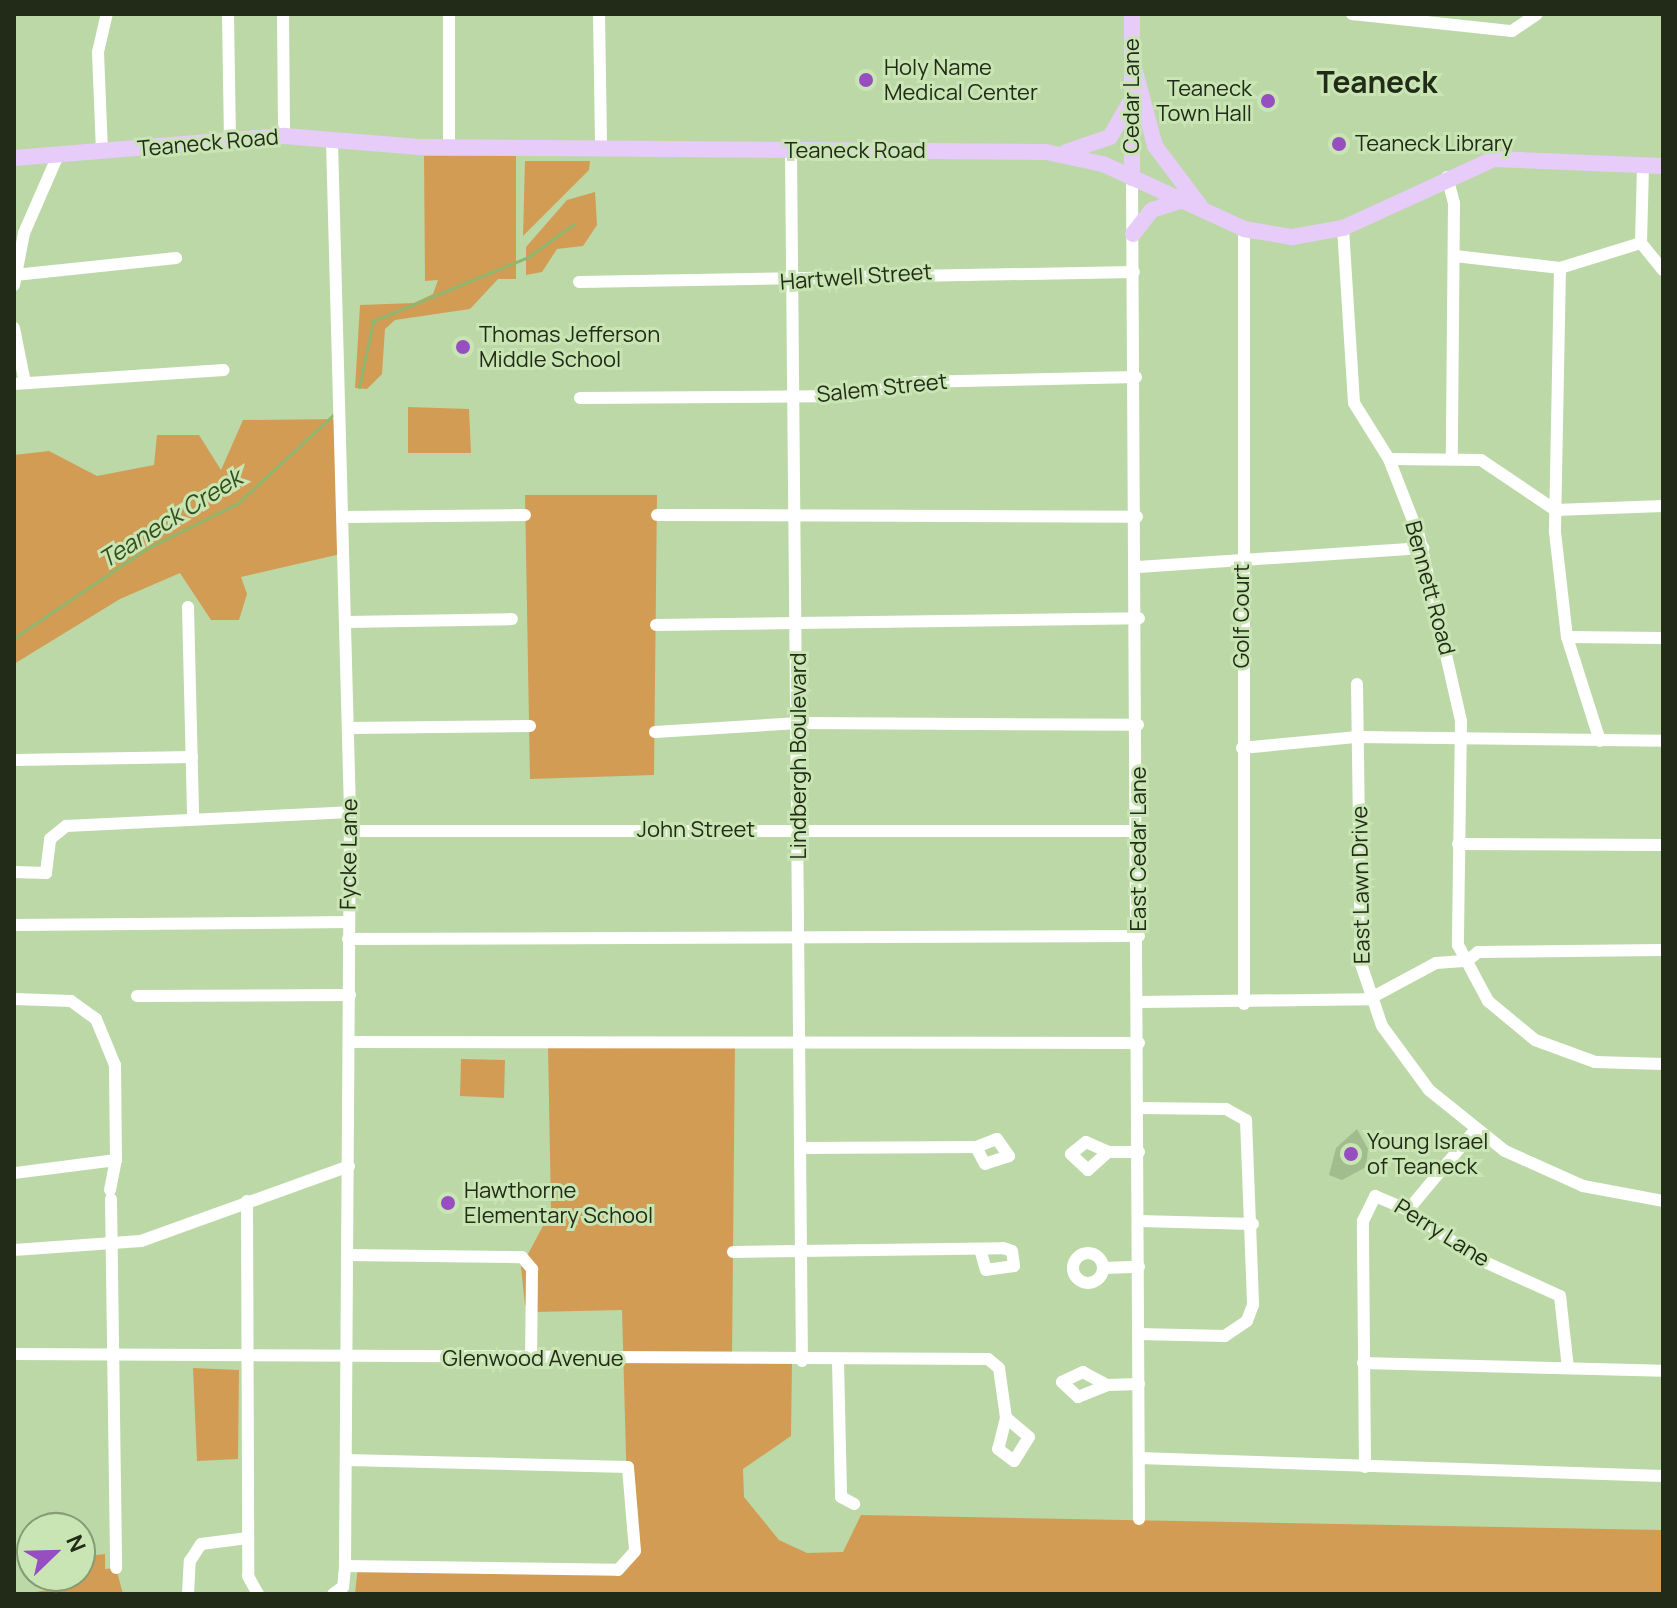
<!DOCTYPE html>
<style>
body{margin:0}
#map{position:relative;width:1677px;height:1608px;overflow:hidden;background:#bcd8a7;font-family:Manrope,sans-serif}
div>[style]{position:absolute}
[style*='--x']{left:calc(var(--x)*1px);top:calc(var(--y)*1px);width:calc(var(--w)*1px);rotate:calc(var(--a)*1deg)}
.green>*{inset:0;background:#d39c55}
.stream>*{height:3px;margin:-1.5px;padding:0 1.5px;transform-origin:1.5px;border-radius:1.5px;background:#8fb76d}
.building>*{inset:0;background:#a2bd8d}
.minor>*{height:12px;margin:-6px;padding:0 6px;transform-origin:6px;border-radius:6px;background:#fff}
.minor>.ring{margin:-6px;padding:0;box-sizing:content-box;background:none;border:12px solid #fff;border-radius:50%}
.major>*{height:16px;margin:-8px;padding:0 8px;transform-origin:8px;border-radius:8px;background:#e7cbf9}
.dots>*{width:22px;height:22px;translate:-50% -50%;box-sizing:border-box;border:4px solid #c9e5b4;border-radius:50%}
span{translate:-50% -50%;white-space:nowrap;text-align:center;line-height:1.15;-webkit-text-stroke:6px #c9e5b4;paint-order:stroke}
.poi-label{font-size:22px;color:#212b18}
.left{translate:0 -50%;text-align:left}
.right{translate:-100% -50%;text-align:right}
.street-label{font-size:22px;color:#212b18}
.water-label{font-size:24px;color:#344e1a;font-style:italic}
.district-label{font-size:30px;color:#212b18;font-weight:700}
.frame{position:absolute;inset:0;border:16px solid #212b18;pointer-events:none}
.north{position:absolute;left:16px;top:1512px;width:80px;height:80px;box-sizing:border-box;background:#c9e5b4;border:2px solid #869b76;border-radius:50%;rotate:67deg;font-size:22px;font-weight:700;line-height:32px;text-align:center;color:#212b18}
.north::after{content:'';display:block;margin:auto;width:28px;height:36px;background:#974ec0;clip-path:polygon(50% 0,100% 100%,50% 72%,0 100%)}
</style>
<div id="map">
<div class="green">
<i style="clip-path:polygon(424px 156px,516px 156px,516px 279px,498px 279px,470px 309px,395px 320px,385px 329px,382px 374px,367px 389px,355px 388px,360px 305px,414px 303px,433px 294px,438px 280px,425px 281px)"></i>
<i style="clip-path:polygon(525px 161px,590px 161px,589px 170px,523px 236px)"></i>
<i style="clip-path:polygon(595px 192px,597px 225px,583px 246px,557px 249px,542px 272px,526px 275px,526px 247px,567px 200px)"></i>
<i style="clip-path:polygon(408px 407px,469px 409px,471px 453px,408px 453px)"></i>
<i style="clip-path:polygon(341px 419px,345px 553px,241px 577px,247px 594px,239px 620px,211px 620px,180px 573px,120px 599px,14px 664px,14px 455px,49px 451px,97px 476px,154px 465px,157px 435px,199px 435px,221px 470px,243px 420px)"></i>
<i style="clip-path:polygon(525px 495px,657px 495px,654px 775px,530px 779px)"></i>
<i style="clip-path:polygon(735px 1043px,732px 1360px,792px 1361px,791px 1436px,743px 1469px,744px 1497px,779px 1540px,807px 1553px,843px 1552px,861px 1515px,1663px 1530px,1663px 1594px,355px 1594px,358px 1566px,618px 1570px,629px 1564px,622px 1310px,534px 1312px,525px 1305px,521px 1267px,551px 1211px,548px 1046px)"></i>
<i style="clip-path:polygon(461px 1059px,505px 1060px,504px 1098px,460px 1096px)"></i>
<i style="clip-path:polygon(193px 1368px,239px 1370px,238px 1459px,197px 1461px)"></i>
<i style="clip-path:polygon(105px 1554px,105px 1569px,116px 1568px,123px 1594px,23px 1594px,60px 1588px,60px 1576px,80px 1576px,80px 1557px)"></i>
</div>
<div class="stream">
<i style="--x:359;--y:387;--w:67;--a:-78"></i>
<i style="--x:373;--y:321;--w:168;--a:-22.4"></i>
<i style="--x:528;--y:257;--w:57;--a:-35.7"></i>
<i style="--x:14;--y:638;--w:159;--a:-34"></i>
<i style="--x:146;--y:549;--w:103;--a:-26.6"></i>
<i style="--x:238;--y:503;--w:131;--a:-42.8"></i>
</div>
<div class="building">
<i style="clip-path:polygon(1357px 1129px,1368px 1149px,1366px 1167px,1342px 1180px,1329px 1175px,1336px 1148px)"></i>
</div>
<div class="minor">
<i style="--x:228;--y:14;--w:125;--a:89.1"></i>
<i style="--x:283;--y:14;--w:122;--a:89.5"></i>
<i style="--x:449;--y:14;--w:133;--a:90"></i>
<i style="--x:599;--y:14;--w:133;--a:89.1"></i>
<i style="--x:1352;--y:14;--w:161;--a:6.1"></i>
<i style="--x:1512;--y:31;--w:30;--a:-34"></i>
<i style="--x:332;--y:142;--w:670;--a:88.46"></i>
<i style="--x:350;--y:812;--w:754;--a:90.38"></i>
<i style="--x:345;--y:1566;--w:21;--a:95"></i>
<i style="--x:343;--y:1587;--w:12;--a:145"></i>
<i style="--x:102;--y:152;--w:100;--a:-92.3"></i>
<i style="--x:98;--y:52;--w:39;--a:-77"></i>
<i style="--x:791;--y:152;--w:1209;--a:89.48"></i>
<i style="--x:1447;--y:177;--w:27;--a:75"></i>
<i style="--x:1454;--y:203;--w:254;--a:90.5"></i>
<i style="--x:1132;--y:178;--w:1341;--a:89.7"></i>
<i style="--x:1343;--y:228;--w:175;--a:86.4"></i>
<i style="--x:1354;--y:403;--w:66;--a:58"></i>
<i style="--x:1389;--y:459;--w:83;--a:68.7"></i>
<i style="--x:1419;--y:536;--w:190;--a:77.2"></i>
<i style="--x:1461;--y:721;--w:224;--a:90.8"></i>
<i style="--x:1458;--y:945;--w:64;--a:61.8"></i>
<i style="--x:1488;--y:1001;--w:61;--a:39.7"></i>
<i style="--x:1535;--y:1040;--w:64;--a:20.1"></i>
<i style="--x:1595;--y:1062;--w:68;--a:1.7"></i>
<i style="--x:1244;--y:229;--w:775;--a:90"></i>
<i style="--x:1641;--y:243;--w:79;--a:-88.5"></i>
<i style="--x:1641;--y:243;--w:35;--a:51"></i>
<i style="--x:1455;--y:256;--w:106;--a:6.5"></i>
<i style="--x:1560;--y:268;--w:85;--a:-17.2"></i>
<i style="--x:1560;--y:268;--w:264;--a:91.1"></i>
<i style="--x:1555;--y:532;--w:106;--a:83.5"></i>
<i style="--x:1567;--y:637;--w:109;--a:72.4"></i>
<i style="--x:15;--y:275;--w:162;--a:-6"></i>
<i style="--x:579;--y:282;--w:555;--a:-1.03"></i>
<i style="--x:14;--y:285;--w:53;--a:-79.1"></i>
<i style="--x:24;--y:233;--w:85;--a:-66.4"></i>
<i style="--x:14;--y:328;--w:56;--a:78.7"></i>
<i style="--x:14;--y:384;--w:210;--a:-3.8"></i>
<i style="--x:580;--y:398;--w:269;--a:-0.4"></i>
<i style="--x:849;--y:396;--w:68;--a:-11.8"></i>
<i style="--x:916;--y:382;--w:220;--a:-1.3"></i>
<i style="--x:1389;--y:459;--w:92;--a:0.6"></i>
<i style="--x:1481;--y:460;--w:89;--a:34"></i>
<i style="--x:1555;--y:510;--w:108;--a:-2.1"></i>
<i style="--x:657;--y:515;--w:480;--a:0.2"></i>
<i style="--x:344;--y:517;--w:181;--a:-0.6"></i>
<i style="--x:1138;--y:567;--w:286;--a:-3.8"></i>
<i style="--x:188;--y:607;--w:211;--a:88.6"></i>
<i style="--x:346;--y:622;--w:166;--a:-1"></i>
<i style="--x:656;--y:625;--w:483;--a:-0.8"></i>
<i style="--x:1567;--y:637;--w:96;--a:0.6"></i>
<i style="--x:1357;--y:684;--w:280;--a:89.2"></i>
<i style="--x:1361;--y:964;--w:65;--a:71.3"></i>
<i style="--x:1382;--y:1026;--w:79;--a:53.7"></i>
<i style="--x:1429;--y:1090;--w:97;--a:38.8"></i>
<i style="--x:1505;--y:1151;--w:85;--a:24.2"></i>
<i style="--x:1583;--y:1186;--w:81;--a:10.6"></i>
<i style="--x:349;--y:728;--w:181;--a:-0.6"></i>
<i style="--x:655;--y:732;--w:144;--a:-3.6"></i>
<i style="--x:799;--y:723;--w:339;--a:0.3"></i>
<i style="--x:1242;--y:748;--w:116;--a:-5.5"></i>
<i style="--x:1357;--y:737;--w:306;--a:0.7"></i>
<i style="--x:15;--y:760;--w:177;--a:-1"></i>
<i style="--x:350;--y:831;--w:789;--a:0"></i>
<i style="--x:1458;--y:844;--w:205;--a:0.3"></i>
<i style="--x:14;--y:872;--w:32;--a:2"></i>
<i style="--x:46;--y:873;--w:34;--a:-83"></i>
<i style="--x:50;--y:839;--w:21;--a:-39"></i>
<i style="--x:66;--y:826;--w:284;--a:-2.8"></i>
<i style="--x:14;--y:925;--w:335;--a:-0.5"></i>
<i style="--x:348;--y:939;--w:791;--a:-0.22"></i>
<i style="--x:137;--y:996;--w:213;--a:-0.3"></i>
<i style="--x:14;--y:999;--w:57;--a:2"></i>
<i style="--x:71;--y:1001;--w:31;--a:36"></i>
<i style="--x:96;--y:1019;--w:50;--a:67.6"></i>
<i style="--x:115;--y:1065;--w:95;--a:89.4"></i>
<i style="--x:116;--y:1160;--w:103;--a:172.7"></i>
<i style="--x:1139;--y:1002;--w:230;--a:-0.7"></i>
<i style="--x:1369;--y:999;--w:76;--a:-28.2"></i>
<i style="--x:1436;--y:963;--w:31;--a:-4"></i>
<i style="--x:1467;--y:961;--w:14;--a:-39"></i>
<i style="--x:1478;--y:952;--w:185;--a:-0.6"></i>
<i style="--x:350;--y:1042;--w:789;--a:0.07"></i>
<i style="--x:1139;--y:1108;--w:87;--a:0.7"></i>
<i style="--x:1226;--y:1109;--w:23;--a:29"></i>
<i style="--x:1246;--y:1120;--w:185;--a:87.8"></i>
<i style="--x:1253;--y:1305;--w:17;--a:111"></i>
<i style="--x:1247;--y:1321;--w:27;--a:146"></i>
<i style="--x:1225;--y:1336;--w:86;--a:-178.7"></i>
<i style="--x:802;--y:1148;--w:174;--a:-0.3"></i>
<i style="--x:976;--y:1147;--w:22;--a:-21"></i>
<i style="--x:997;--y:1139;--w:21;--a:55"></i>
<i style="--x:1009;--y:1156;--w:25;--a:162"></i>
<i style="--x:985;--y:1164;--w:19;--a:-118"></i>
<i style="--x:1108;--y:1152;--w:27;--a:138"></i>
<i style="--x:1088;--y:1170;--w:23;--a:-137"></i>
<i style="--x:1071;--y:1154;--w:19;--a:-39"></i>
<i style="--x:1086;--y:1142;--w:24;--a:24"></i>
<i style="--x:1108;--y:1152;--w:31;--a:0"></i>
<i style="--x:110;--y:1190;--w:31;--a:-79"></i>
<i style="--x:111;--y:1199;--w:369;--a:89.2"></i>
<i style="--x:247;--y:1201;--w:375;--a:89.8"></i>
<i style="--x:248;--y:1576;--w:21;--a:61"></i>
<i style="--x:1408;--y:1210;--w:103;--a:-50.1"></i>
<i style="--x:1139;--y:1221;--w:114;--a:1.5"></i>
<i style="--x:14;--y:1250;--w:127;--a:-4.1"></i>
<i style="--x:141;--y:1241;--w:221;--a:-19.8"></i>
<i style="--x:733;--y:1252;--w:270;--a:-0.8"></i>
<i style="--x:1003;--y:1248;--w:9;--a:18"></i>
<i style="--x:1012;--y:1251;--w:15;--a:82"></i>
<i style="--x:1014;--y:1266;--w:28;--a:172"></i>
<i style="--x:986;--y:1270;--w:22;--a:-106"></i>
<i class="ring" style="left:1073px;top:1253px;width:18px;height:18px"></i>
<i style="--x:348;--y:1255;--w:174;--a:0.7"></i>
<i style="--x:522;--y:1257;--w:16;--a:50"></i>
<i style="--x:532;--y:1269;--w:89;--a:90.6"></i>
<i style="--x:1103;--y:1268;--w:36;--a:-2"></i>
<i style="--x:14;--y:1354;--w:974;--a:0.29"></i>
<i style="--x:988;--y:1359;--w:14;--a:39"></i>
<i style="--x:999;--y:1368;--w:50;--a:82"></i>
<i style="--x:1006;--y:1418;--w:32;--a:104"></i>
<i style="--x:998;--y:1449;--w:20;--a:37"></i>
<i style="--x:1014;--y:1461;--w:28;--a:-58"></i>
<i style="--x:1029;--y:1437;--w:30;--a:-140"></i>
<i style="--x:838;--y:1361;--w:136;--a:88.7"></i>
<i style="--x:841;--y:1497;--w:15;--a:28"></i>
<i style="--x:1363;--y:1363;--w:300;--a:1.5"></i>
<i style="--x:1107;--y:1385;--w:27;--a:-152"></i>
<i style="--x:1083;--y:1372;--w:23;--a:155"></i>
<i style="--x:1062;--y:1382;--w:22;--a:43"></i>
<i style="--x:1078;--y:1397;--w:31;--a:-22"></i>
<i style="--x:1107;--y:1385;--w:32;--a:-2"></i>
<i style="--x:1139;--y:1458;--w:524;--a:1.97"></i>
<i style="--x:1365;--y:1467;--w:246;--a:-90.5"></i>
<i style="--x:1363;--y:1221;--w:28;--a:-64"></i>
<i style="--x:1375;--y:1196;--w:36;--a:23"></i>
<i style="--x:1408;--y:1210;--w:83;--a:35.2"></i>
<i style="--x:1476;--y:1258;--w:92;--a:24.3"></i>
<i style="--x:1560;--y:1296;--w:72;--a:83.7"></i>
<i style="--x:345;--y:1566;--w:273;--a:0.8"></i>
<i style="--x:618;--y:1570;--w:25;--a:-48"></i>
<i style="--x:635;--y:1551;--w:84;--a:-94.8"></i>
<i style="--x:628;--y:1467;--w:282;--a:-178.6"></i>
<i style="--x:188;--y:1594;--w:33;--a:-87"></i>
<i style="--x:190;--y:1561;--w:20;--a:-57"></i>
<i style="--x:201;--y:1544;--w:47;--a:-7.3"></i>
</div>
<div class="major">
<i style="--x:1132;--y:14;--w:164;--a:90"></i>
<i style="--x:1132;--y:60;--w:89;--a:75"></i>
<i style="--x:1155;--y:146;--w:76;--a:53"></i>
<i style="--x:1066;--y:152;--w:46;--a:-18.8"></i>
<i style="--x:1110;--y:137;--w:38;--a:-60"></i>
<i style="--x:14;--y:158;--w:271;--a:-4.7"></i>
<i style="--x:284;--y:136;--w:136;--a:4.6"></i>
<i style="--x:420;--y:147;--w:626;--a:0.46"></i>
<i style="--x:1046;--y:152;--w:58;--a:11.9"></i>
<i style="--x:1103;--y:164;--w:155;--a:24.7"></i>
<i style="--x:1244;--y:229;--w:49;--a:9.5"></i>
<i style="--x:1292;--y:237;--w:52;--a:-10"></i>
<i style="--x:1343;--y:228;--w:166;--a:-24.6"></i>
<i style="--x:1494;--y:159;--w:169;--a:2.4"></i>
<i style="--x:1133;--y:234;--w:31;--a:-52"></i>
<i style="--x:1152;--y:210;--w:28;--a:-18"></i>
</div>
<div class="dots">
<i style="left:866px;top:80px;background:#974ec0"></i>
<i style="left:1268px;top:101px;background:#974ec0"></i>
<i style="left:1339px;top:144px;background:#974ec0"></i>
<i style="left:463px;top:347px;background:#974ec0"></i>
<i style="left:1351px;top:1154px;background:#974ec0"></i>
<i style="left:448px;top:1203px;background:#974ec0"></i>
</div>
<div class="poi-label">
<span class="left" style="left:884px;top:80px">Holy Name<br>Medical Center</span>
<span class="right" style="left:1252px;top:101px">Teaneck<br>Town Hall</span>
<span class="left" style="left:1355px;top:144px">Teaneck Library</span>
<span class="left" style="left:479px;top:347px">Thomas Jefferson<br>Middle School</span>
<span class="left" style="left:1367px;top:1154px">Young Israel<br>of Teaneck</span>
<span class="left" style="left:464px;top:1203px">Hawthorne<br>Elementary School</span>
</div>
<div class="street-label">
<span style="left:1132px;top:96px;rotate:-90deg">Cedar Lane</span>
<span style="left:208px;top:143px;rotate:-5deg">Teaneck Road</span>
<span style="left:855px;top:151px">Teaneck Road</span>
<span style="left:856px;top:277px;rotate:-4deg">Hartwell Street</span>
<span style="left:882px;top:388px;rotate:-6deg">Salem Street</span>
<span style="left:1430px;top:588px;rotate:75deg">Bennett Road</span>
<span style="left:1242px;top:616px;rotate:-90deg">Golf Court</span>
<span style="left:799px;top:756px;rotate:-90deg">Lindbergh Boulevard</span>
<span style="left:696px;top:830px">John Street</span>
<span style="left:1139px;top:849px;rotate:-90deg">East Cedar Lane</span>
<span style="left:349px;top:854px;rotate:-89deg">Fycke Lane</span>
<span style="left:1361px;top:885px;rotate:-91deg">East Lawn Drive</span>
<span style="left:1442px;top:1233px;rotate:32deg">Perry Lane</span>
<span style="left:533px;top:1359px">Glenwood Avenue</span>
</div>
<div class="water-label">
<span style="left:170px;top:518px;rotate:-32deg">Teaneck Creek</span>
</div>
<div class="district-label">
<span style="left:1377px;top:82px">Teaneck</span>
</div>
<div class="frame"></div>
<div class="north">N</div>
</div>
